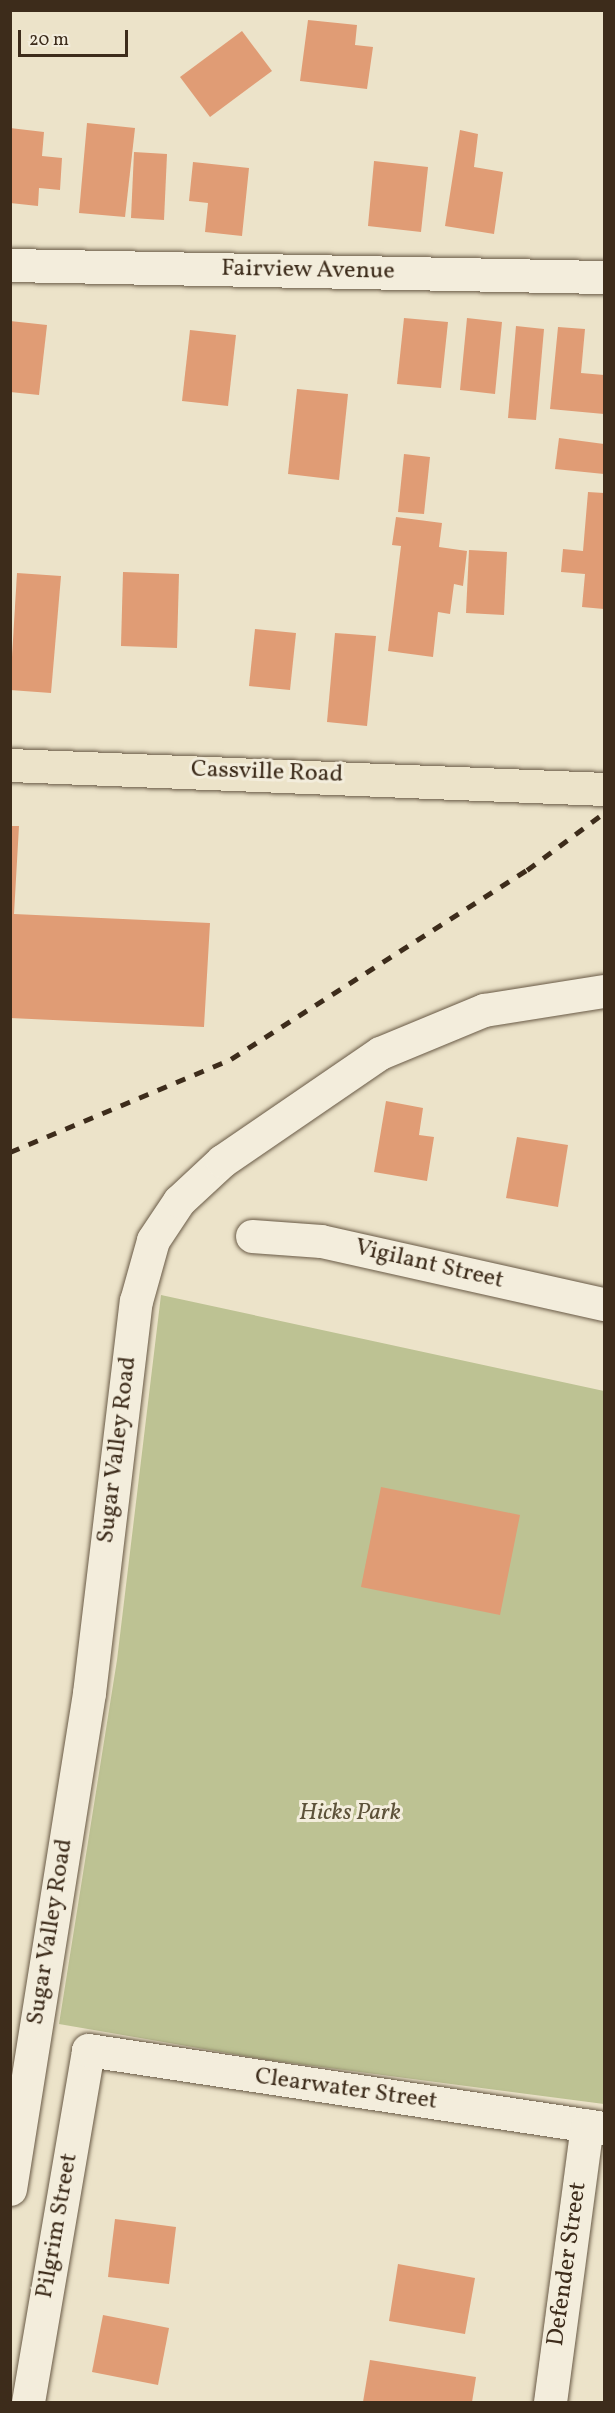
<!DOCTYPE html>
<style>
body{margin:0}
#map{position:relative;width:615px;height:2413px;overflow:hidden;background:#ece3c9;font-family:Vollkorn,serif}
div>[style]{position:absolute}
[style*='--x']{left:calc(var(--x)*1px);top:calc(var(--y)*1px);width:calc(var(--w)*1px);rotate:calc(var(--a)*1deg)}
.green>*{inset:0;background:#bdc293}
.building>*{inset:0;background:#e09c75}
.roads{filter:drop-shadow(0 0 2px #695a46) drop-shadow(0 0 2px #695a46)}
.minor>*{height:33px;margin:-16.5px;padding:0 16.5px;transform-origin:16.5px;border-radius:16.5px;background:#f3eddc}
.major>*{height:33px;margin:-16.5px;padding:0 16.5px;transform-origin:16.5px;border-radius:16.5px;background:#ece3c9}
.rail>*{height:4.5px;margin-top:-2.25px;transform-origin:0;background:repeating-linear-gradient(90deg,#3d2c1b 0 10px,transparent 0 20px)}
span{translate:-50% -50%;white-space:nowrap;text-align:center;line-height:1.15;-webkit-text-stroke:6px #f3eddc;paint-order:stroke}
.street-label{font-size:24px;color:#3d2c1b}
.park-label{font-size:24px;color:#5d5239;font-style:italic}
.frame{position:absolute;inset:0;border:12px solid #3d2c1b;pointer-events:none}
.scale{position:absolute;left:18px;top:30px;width:110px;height:27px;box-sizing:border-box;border:3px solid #3d2c1b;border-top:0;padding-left:8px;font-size:18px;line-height:21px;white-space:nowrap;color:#3d2c1b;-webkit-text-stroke:4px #f3eddc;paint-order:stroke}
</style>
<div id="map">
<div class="green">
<i style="clip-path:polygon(161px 1295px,604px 1391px,604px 2104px,268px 2060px,59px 2024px,117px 1660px)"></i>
</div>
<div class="building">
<i style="clip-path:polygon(308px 20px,357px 25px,355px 45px,373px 47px,367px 89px,300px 81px)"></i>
<i style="clip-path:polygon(242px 31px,272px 71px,210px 117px,180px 77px)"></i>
<i style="clip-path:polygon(87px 123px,135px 128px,125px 217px,79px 213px)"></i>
<i style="clip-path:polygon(10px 128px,44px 132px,42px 156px,62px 158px,60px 190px,39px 188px,38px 206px,10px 203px)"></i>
<i style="clip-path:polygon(460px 130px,478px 134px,474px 167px,503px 172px,494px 234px,445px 226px)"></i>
<i style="clip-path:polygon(134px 152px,167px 154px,164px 220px,131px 218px)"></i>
<i style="clip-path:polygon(374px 161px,428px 167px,421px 232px,368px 226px)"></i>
<i style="clip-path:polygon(193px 162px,249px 168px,242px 236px,205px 232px,208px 203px,189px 201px)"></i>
<i style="clip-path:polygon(404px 318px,448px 322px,441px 388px,397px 384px)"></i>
<i style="clip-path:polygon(467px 318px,502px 322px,495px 394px,460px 390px)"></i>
<i style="clip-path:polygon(10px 321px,47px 325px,39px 395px,10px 392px)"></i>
<i style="clip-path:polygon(516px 326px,544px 329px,536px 420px,508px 418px)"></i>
<i style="clip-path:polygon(558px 327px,585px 329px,581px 373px,604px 375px,604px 414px,550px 409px)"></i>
<i style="clip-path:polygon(190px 330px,236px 335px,228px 406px,182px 401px)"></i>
<i style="clip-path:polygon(297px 389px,348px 394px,339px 480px,288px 474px)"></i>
<i style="clip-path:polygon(559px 438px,604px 444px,604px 474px,555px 469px)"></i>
<i style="clip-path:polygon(404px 454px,430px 457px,424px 514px,398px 512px)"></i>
<i style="clip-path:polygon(588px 492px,604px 493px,604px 609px,582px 607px,585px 574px,561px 572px,563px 549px,583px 551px)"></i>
<i style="clip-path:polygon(396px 517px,442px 523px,439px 547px,467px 551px,463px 586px,454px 584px,450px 614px,438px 612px,433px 657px,388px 651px,401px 546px,392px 545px)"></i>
<i style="clip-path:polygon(469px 550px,507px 552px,504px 615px,466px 613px)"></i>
<i style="clip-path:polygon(123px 572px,179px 574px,177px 648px,121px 646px)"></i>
<i style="clip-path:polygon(17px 573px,61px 576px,51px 693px,10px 690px)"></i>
<i style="clip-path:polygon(255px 629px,296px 633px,290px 690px,249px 686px)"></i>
<i style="clip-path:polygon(335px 633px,376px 636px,367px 726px,327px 722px)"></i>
<i style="clip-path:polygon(10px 826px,19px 826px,14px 914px,210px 923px,204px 1027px,10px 1018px)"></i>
<i style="clip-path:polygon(386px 1101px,423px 1108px,419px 1135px,434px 1137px,427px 1181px,374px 1172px)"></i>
<i style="clip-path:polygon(517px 1137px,568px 1145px,558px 1207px,506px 1198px)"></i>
<i style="clip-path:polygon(381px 1487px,520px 1515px,500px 1615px,361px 1587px)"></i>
<i style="clip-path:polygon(115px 2219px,176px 2227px,169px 2284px,108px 2277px)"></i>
<i style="clip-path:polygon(398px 2264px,475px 2278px,465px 2334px,389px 2321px)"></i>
<i style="clip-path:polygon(103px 2315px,169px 2328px,158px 2385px,92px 2372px)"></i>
<i style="clip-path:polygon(370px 2360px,476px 2377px,472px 2402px,363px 2402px)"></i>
</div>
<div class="roads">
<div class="minor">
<i style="--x:10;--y:265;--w:594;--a:1.16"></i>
<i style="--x:252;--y:1236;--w:69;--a:4.1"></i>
<i style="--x:321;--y:1241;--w:290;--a:12.6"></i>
<i style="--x:10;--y:2189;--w:502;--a:-80.95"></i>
<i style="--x:89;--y:1693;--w:395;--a:-83.2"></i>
<i style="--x:136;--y:1301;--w:63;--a:-74.4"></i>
<i style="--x:153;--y:1240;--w:47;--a:-56.3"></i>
<i style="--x:179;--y:1201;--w:59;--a:-42.9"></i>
<i style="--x:222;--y:1161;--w:191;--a:-34.4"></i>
<i style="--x:380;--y:1053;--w:113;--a:-22.5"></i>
<i style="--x:484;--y:1010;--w:121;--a:-9"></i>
<i style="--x:28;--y:2402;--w:357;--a:-80.3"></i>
<i style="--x:88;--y:2050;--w:522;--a:8.6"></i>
<i style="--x:550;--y:2402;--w:279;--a:-82.4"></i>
</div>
<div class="major">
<i style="--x:10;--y:765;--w:594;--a:2.31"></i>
</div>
</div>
<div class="rail">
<i style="--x:10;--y:1152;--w:240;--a:-22.8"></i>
<i style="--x:231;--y:1059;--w:351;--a:-32.6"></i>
<i style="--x:527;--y:870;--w:96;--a:-36.5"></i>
</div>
<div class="street-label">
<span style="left:308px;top:271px;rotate:1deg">Fairview Avenue</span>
<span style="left:267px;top:773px;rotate:2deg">Cassville Road</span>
<span style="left:429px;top:1265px;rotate:13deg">Vigilant Street</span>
<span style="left:118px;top:1450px;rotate:-83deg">Sugar Valley Road</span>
<span style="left:51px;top:1932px;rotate:-81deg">Sugar Valley Road</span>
<span style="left:346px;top:2090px;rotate:8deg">Clearwater Street</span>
<span style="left:58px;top:2226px;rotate:-80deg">Pilgrim Street</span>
<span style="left:568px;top:2264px;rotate:-82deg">Defender Street</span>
</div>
<div class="park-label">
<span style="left:350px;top:1814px">Hicks Park</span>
</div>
<div class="frame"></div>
<div class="scale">20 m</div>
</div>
